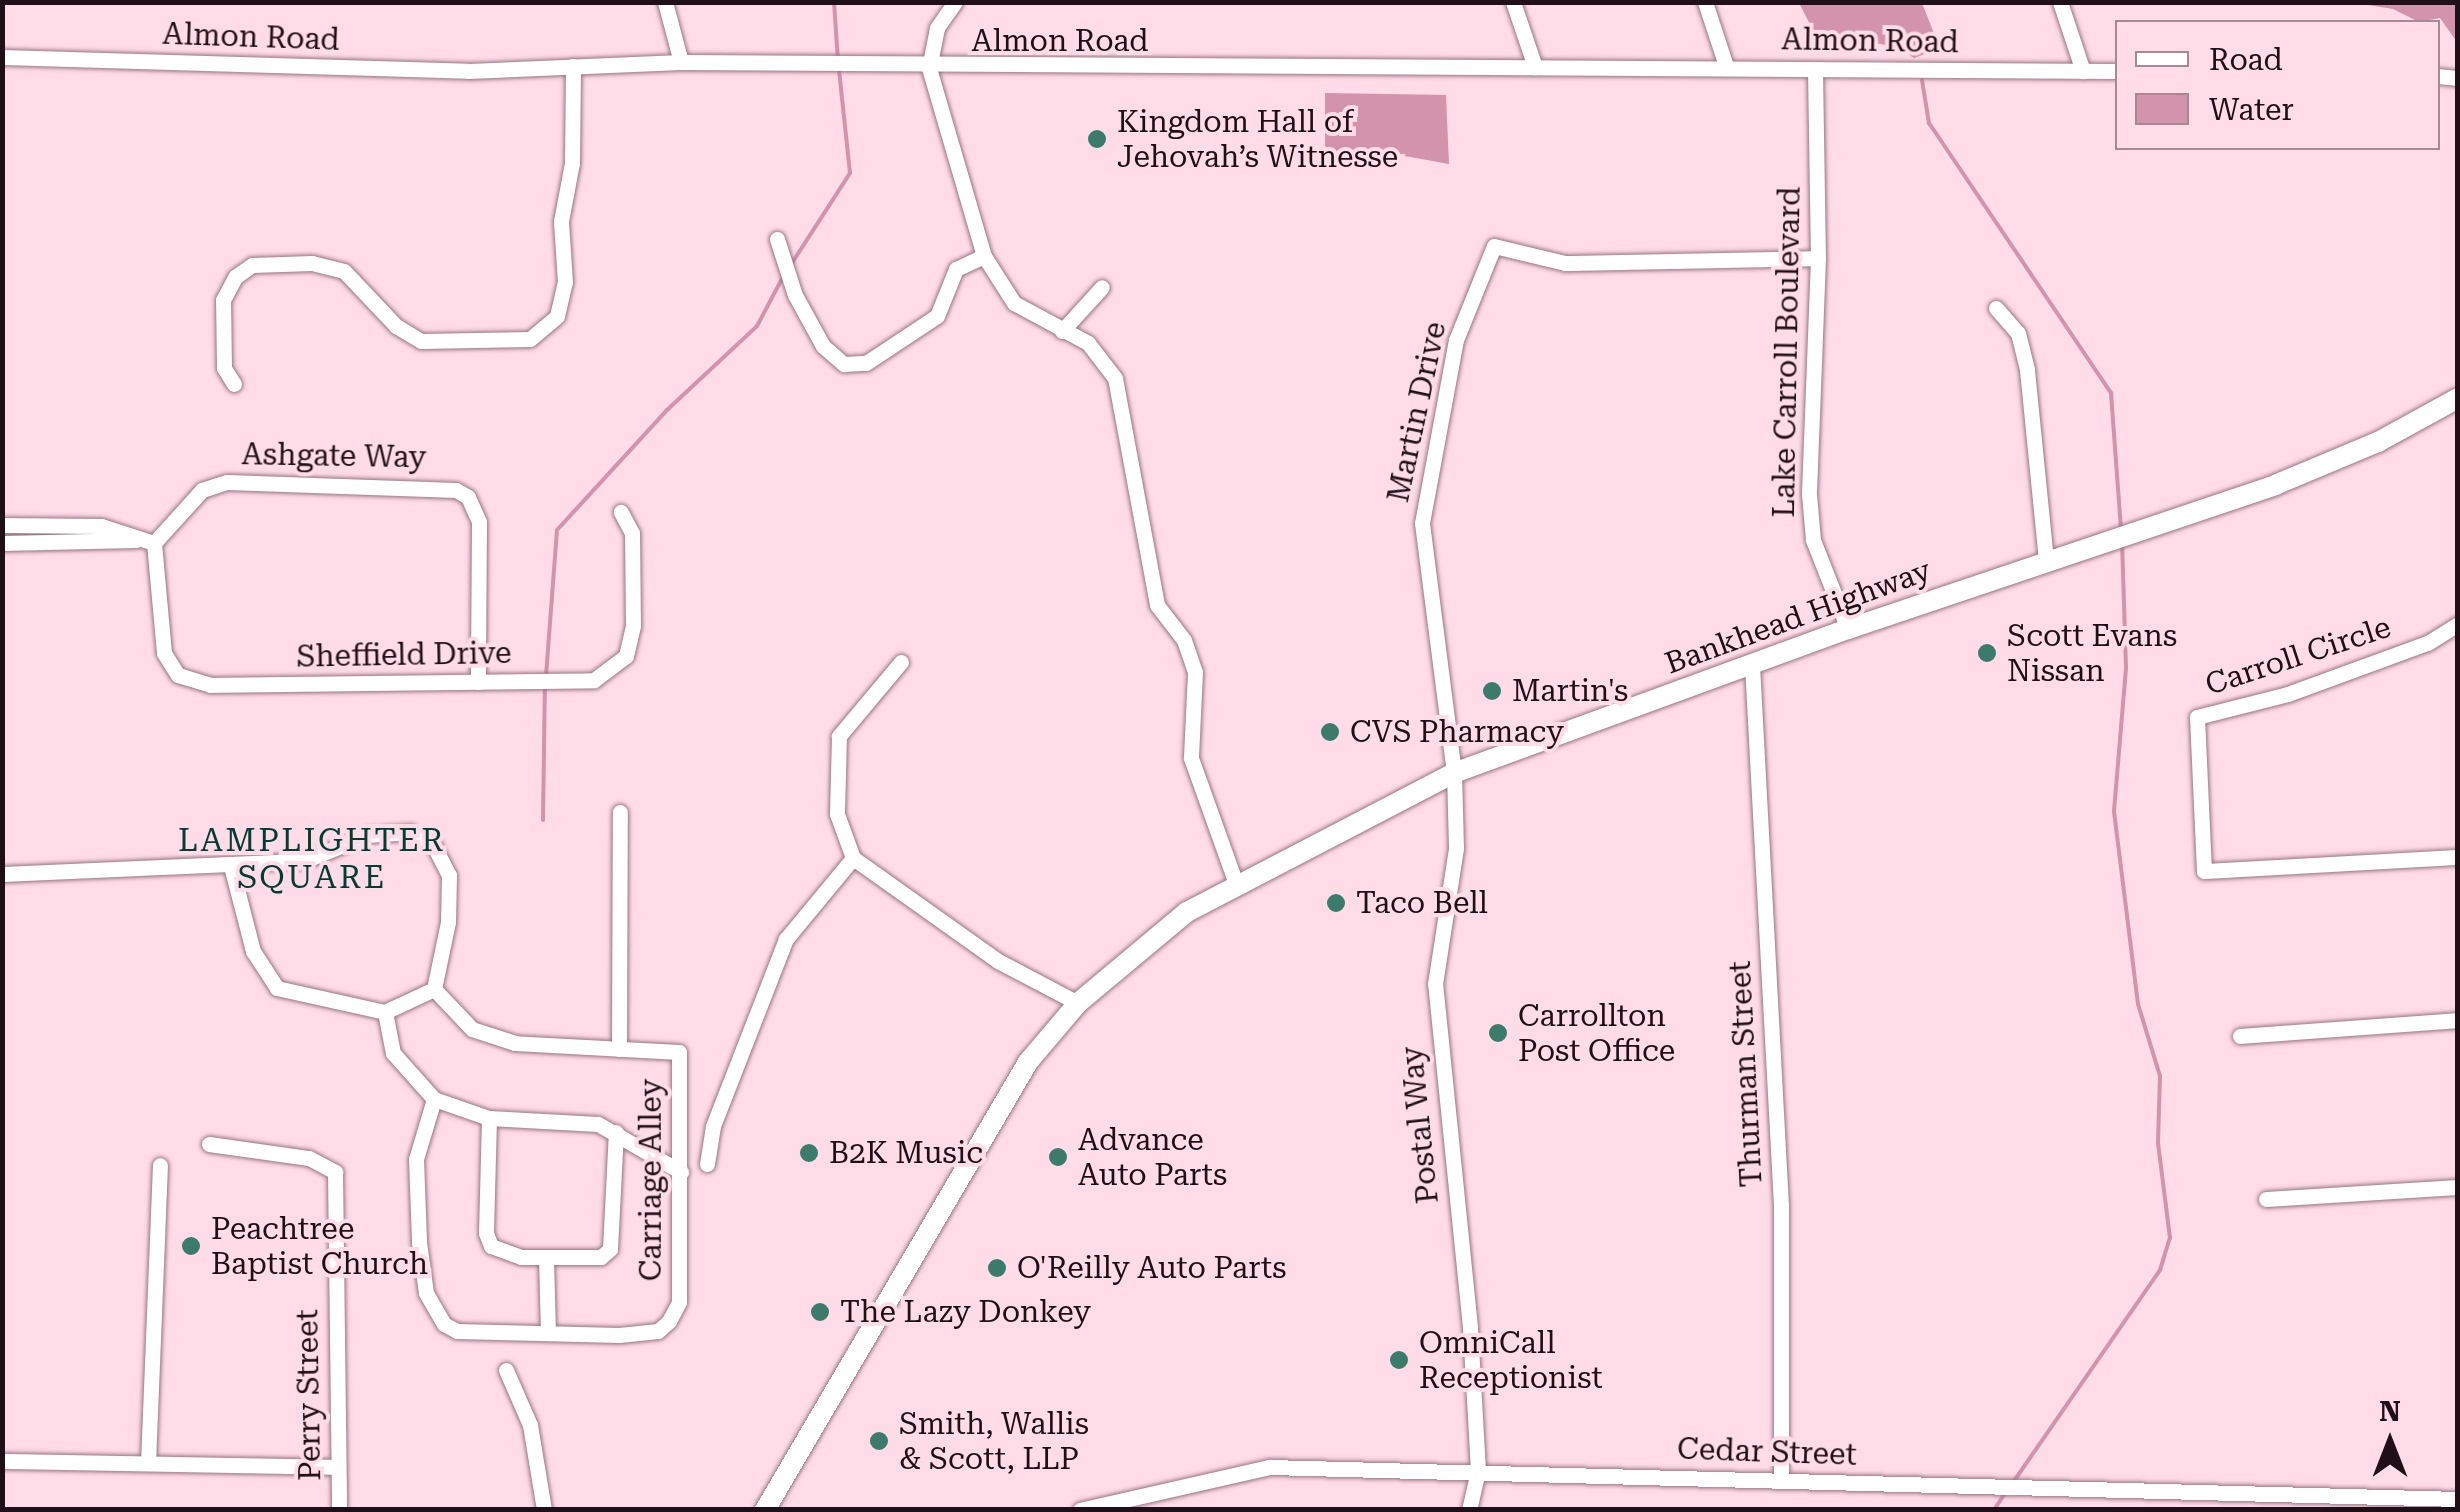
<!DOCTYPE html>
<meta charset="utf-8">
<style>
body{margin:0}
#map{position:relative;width:2460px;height:1512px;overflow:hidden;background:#ffdce8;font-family:"Roboto Serif",serif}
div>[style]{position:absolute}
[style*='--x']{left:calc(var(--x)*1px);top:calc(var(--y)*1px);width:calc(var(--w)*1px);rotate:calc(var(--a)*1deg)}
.water>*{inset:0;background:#d293ab}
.stream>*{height:4px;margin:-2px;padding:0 2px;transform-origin:2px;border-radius:2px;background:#d293ab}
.roads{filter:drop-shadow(0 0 2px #9a7482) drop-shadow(0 0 2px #9a7482)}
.minor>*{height:15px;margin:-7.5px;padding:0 7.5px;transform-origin:7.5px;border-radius:7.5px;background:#fff}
.major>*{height:20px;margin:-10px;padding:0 10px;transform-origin:10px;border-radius:10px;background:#fff}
.dots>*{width:28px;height:28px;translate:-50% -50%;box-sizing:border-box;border:5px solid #ffdce8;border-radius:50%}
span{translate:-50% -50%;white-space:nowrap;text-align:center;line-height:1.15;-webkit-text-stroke:8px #ffdce8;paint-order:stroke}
.street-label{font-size:30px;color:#1e1016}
.poi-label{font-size:30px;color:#1e1016}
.left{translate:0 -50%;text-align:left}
.neighbourhood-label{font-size:32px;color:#023d32;letter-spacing:2.5px}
.frame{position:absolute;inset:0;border:5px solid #1e1016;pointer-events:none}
.legend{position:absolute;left:2115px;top:20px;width:325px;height:130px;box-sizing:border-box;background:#ffdce8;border:2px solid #a58a94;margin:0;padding:12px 18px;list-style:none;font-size:30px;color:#1e1016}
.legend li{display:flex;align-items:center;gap:20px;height:50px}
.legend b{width:50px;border:2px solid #a58a94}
.north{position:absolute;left:2340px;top:1392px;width:100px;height:100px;-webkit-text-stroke:8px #ffdce8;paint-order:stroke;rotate:0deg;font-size:28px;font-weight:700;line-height:40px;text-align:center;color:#1e1016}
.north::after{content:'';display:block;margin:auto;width:35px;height:45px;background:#1e1016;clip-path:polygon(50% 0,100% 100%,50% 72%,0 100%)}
</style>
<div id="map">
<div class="water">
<i style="clip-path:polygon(1799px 3px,1922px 3px,1935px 36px,1933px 51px,1914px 58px,1897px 47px,1814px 32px)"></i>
<i style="clip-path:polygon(2355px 3px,2457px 3px,2457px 42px,2440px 18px,2419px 22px,2393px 9px)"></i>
<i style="clip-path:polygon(1325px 93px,1446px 95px,1449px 164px,1366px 149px,1332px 154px,1325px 146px)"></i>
</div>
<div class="stream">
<i style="--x:834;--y:2;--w:58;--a:86.1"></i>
<i style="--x:1922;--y:80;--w:44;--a:80.8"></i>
<i style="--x:1929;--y:123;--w:326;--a:56"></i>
<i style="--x:2111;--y:393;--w:136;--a:85.8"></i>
<i style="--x:792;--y:263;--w:107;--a:-57.2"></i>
<i style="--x:850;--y:173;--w:104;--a:-96.1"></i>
<i style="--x:546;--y:676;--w:146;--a:-85.7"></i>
<i style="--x:557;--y:530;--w:163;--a:-47.5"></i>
<i style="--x:667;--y:410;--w:123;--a:-43"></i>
<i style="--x:757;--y:326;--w:58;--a:-62.1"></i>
<i style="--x:543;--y:820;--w:135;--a:-89.2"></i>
<i style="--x:2014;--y:1481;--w:257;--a:-55.3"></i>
<i style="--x:2160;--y:1270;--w:34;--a:-73"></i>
<i style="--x:2170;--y:1238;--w:96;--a:-97.2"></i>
<i style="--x:2158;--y:1143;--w:67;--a:-88.3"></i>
<i style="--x:2160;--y:1076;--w:75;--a:-107"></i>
<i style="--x:2138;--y:1004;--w:194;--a:-97.1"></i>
<i style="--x:2114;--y:811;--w:144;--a:-85.2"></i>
<i style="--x:2126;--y:668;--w:124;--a:-91.8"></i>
<i style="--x:1994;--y:1510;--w:20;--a:-57"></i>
</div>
<div class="roads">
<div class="minor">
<i style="--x:665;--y:2;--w:62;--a:75.1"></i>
<i style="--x:955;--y:2;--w:32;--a:125"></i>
<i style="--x:937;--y:28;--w:41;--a:101.3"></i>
<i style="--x:929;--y:68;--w:196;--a:73.7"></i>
<i style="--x:984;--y:256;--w:56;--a:57.4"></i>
<i style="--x:1014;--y:303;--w:84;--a:28.4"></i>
<i style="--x:1088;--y:343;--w:44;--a:52.4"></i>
<i style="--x:1115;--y:378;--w:231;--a:79.5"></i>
<i style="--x:1157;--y:605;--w:44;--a:52.4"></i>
<i style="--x:1184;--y:640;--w:34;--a:71"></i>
<i style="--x:1195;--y:672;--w:86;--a:92.7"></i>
<i style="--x:1191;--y:758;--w:131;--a:70.3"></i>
<i style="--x:1513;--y:2;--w:69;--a:71.3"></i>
<i style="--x:1705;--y:2;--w:67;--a:71.8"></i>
<i style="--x:2060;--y:2;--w:73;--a:71.6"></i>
<i style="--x:2;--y:57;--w:466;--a:1.7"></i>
<i style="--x:468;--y:71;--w:213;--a:-2.4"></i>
<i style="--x:681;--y:62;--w:1437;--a:0.36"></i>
<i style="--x:1815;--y:70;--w:188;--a:89.1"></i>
<i style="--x:1818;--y:258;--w:236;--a:92.2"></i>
<i style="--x:1809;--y:494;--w:46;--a:85"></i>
<i style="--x:1813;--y:540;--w:96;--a:68.5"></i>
<i style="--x:2438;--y:76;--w:20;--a:6"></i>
<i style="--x:777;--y:239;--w:59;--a:72.2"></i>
<i style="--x:795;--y:295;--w:58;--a:61.2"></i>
<i style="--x:823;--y:346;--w:28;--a:41"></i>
<i style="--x:844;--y:364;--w:22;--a:-3"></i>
<i style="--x:866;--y:363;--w:85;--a:-33.5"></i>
<i style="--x:937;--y:316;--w:51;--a:-68"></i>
<i style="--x:956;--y:269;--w:31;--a:-25"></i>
<i style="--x:1996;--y:308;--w:33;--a:49"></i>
<i style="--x:2018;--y:333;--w:38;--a:76"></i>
<i style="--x:2027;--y:370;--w:193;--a:84.3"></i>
<i style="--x:1062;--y:331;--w:59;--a:-47.7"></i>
<i style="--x:234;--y:384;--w:19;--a:-122"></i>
<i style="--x:224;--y:368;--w:68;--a:-90.8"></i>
<i style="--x:223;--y:300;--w:26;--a:-62"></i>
<i style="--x:235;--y:277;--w:21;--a:-35"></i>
<i style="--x:252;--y:265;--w:60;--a:-1.9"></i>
<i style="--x:312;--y:263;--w:33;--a:14"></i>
<i style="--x:344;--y:271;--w:76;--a:46.6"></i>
<i style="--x:396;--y:326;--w:29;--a:31"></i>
<i style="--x:421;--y:341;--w:109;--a:-1.1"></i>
<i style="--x:530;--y:339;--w:35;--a:-40"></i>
<i style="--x:557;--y:316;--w:35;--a:-77"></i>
<i style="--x:565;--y:282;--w:61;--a:-93.8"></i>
<i style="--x:561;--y:221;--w:59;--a:-79.3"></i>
<i style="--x:572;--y:163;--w:97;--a:-89.4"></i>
<i style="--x:2;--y:525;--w:99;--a:0.6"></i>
<i style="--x:101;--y:526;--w:56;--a:17.8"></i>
<i style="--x:154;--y:543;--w:110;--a:84.8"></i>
<i style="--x:164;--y:653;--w:26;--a:58"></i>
<i style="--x:178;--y:675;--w:34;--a:17"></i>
<i style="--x:210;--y:685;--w:384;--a:-0.7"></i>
<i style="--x:594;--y:680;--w:40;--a:-37"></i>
<i style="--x:626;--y:656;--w:31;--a:-77"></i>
<i style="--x:633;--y:626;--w:93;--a:-90.6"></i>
<i style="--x:632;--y:533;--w:24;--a:-118"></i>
<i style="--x:2;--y:543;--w:134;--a:-1.3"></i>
<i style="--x:154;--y:543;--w:72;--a:-47.8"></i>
<i style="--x:202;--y:490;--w:26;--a:-18"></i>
<i style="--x:227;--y:482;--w:229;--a:2"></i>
<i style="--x:456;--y:490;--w:14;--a:30"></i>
<i style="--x:468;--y:497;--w:27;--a:66"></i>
<i style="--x:479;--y:522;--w:160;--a:90.4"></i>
<i style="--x:2458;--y:624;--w:36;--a:148"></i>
<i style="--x:2427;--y:643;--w:148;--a:159.9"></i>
<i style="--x:2288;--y:694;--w:94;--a:165.8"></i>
<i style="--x:2197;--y:717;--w:154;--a:87.4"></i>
<i style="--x:2204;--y:871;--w:254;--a:-3.2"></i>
<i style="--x:901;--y:662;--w:97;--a:130"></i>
<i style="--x:839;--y:736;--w:78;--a:91.5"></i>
<i style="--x:837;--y:814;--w:47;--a:70"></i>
<i style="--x:853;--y:858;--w:178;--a:35.4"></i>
<i style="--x:998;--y:961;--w:90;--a:27.7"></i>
<i style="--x:1752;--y:665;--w:542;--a:86.93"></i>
<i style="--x:1781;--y:1206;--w:274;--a:90"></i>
<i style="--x:2;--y:874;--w:302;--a:-2.5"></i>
<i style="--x:304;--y:861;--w:68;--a:-22.4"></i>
<i style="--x:367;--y:835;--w:43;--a:-4"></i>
<i style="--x:410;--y:832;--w:28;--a:30"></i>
<i style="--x:434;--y:846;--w:33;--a:63"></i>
<i style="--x:449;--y:875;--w:47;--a:91.2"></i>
<i style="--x:448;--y:922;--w:68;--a:101.8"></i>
<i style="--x:434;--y:989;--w:54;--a:154.9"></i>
<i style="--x:385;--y:1012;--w:111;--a:-167.5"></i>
<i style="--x:277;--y:988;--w:44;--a:-123"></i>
<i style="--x:253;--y:951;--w:88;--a:-104.5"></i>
<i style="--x:385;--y:1012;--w:42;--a:79"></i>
<i style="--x:393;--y:1053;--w:62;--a:48.3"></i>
<i style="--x:434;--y:1099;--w:58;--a:19.1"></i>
<i style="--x:489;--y:1118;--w:109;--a:3.2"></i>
<i style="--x:598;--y:1124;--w:96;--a:30"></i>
<i style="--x:2240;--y:1036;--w:219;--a:-4.2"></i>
<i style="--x:619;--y:1049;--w:237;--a:-89.8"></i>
<i style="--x:434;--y:1099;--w:63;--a:106.7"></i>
<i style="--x:416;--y:1159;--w:83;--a:87.9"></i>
<i style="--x:419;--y:1242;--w:51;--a:82.2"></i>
<i style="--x:426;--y:1293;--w:36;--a:60"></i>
<i style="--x:444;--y:1324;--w:15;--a:28"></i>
<i style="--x:457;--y:1331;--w:162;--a:1.4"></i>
<i style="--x:619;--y:1335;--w:39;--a:-6"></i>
<i style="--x:658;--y:1331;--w:15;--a:-42"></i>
<i style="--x:669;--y:1321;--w:21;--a:-62"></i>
<i style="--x:679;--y:1302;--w:250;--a:-90"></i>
<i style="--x:679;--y:1052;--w:164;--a:-176.9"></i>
<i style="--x:515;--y:1043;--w:45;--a:-162"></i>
<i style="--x:472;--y:1029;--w:55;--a:-133.5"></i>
<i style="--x:489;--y:1118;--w:115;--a:91.5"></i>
<i style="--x:486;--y:1233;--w:14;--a:69"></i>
<i style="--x:491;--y:1246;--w:32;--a:20"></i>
<i style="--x:521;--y:1257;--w:80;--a:0"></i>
<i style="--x:601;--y:1257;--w:12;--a:-42"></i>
<i style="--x:610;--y:1249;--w:117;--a:-87.1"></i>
<i style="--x:209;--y:1144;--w:101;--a:8"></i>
<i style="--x:309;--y:1158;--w:30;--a:28"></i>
<i style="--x:335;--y:1172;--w:338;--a:89.3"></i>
<i style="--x:707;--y:1164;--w:38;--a:-81"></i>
<i style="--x:713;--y:1126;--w:201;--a:-68.7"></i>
<i style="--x:786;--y:939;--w:105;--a:-50.4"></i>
<i style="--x:2266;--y:1199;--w:192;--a:-3.6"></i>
<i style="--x:546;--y:1257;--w:75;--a:88.5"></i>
<i style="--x:506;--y:1370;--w:60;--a:66.4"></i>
<i style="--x:530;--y:1425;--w:86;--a:80.6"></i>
<i style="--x:2;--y:1461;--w:335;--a:1"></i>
<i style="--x:148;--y:1463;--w:298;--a:-87.7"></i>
<i style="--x:1080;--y:1510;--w:194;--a:-12.8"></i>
<i style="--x:1269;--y:1467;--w:1189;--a:1.54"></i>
<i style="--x:1469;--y:1510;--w:40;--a:-77"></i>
<i style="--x:1478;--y:1471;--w:144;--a:-93.2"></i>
<i style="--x:1470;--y:1327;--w:345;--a:-95.8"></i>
<i style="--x:1435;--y:984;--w:138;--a:-81.2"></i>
<i style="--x:1456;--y:848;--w:75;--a:-91.5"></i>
<i style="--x:1454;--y:773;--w:252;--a:-97.3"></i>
<i style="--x:1422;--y:523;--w:186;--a:-79.5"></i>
<i style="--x:1456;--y:340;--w:101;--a:-68"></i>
<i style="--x:1494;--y:246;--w:73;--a:13.5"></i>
<i style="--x:1565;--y:263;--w:253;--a:-1.1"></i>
</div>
<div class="major">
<i style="--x:765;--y:1510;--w:519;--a:-59.58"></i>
<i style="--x:1028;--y:1062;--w:77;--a:-49.7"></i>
<i style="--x:1078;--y:1003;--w:142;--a:-39.9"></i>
<i style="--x:1187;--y:912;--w:301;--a:-27.5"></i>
<i style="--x:1454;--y:773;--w:419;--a:-20.1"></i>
<i style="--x:1848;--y:629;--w:451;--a:-18.6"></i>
<i style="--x:2275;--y:485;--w:112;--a:-22.7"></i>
<i style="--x:2378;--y:442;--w:91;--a:-28.8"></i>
</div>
</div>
<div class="dots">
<i style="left:1097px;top:139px;background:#3a7b6b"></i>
<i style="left:1987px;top:653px;background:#3a7b6b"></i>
<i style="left:1492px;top:691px;background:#3a7b6b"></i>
<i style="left:1330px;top:732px;background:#3a7b6b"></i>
<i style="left:1336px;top:903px;background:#3a7b6b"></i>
<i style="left:1498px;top:1033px;background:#3a7b6b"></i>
<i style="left:809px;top:1153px;background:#3a7b6b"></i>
<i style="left:1058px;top:1157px;background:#3a7b6b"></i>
<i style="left:191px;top:1246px;background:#3a7b6b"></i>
<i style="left:997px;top:1268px;background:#3a7b6b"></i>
<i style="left:820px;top:1312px;background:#3a7b6b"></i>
<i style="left:1399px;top:1360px;background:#3a7b6b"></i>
<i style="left:879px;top:1441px;background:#3a7b6b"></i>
</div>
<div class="street-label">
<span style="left:251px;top:37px;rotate:2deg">Almon Road</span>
<span style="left:1060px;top:41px">Almon Road</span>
<span style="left:1870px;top:41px;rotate:1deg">Almon Road</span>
<span style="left:1787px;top:352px;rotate:-89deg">Lake Carroll Boulevard</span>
<span style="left:1417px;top:412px;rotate:-78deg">Martin Drive</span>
<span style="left:334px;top:456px;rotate:1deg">Ashgate Way</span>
<span style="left:1798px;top:617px;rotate:-20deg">Bankhead Highway</span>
<span style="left:404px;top:655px;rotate:-1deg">Sheffield Drive</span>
<span style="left:2298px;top:656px;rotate:-18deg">Carroll Circle</span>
<span style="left:1746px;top:1074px;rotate:-93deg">Thurman Street</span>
<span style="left:1420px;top:1125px;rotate:-96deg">Postal Way</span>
<span style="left:651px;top:1180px;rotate:-90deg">Carriage Alley</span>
<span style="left:309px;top:1395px;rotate:-91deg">Perry Street</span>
<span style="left:1767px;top:1452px;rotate:2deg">Cedar Street</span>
</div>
<div class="poi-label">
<span class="left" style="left:1117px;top:139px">Kingdom Hall of<br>Jehovah’s Witnesse</span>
<span class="left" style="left:2007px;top:653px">Scott Evans<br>Nissan</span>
<span class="left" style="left:1512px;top:691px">Martin's</span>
<span class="left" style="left:1350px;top:732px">CVS Pharmacy</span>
<span class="left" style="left:1356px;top:903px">Taco Bell</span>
<span class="left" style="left:1518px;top:1033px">Carrollton<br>Post Office</span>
<span class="left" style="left:1078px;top:1157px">Advance<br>Auto Parts</span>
<span class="left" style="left:829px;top:1153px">B2K Music</span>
<span class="left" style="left:211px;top:1246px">Peachtree<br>Baptist Church</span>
<span class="left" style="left:1017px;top:1268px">O'Reilly Auto Parts</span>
<span class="left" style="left:840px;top:1312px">The Lazy Donkey</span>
<span class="left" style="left:1419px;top:1360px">OmniCall<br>Receptionist</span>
<span class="left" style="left:899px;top:1441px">Smith, Wallis<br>&amp; Scott, LLP</span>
</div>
<div class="neighbourhood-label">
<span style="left:312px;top:859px">LAMPLIGHTER<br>SQUARE</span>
</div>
<div class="frame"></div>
<ul class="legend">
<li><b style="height:12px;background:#fff"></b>Road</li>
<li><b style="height:28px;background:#d293ab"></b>Water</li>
</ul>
<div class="north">N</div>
</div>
